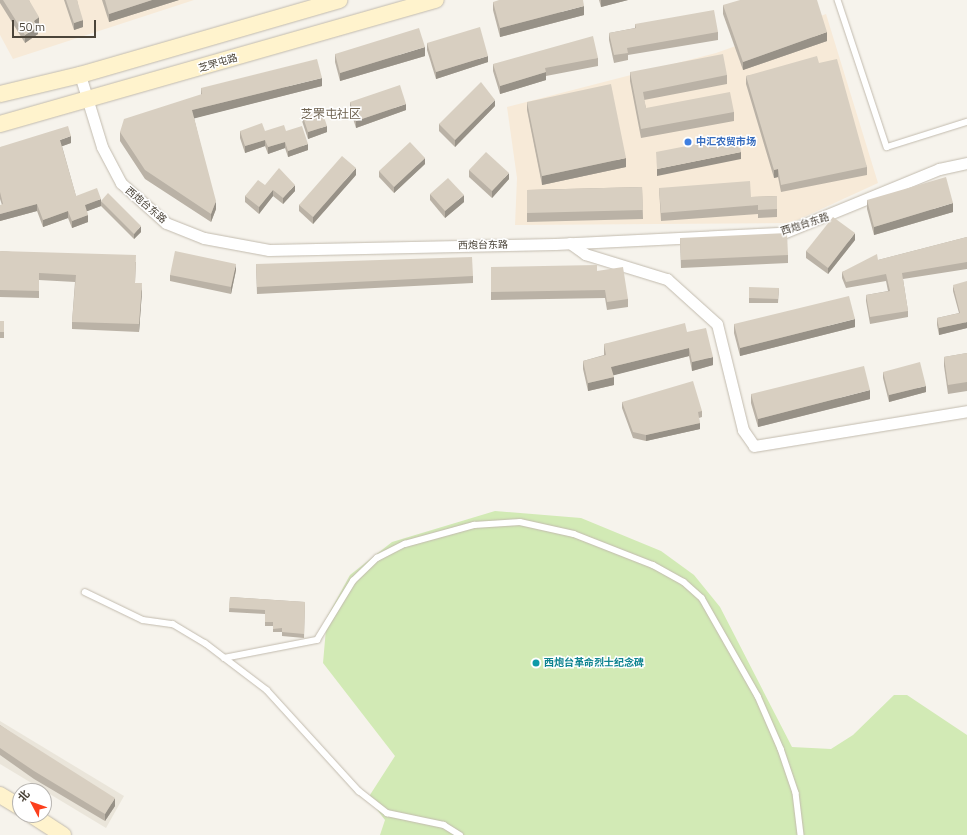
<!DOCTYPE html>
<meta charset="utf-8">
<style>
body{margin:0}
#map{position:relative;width:967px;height:835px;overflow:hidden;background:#f6f3ec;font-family:"Titillium Web","Noto Sans SC",sans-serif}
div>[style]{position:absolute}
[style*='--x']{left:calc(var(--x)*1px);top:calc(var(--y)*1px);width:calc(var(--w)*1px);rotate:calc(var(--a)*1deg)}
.residential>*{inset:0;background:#eae5da}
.commercial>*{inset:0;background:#f7ead8}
.green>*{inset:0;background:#d2eab5}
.roads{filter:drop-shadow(0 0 1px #c2bbae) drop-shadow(0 0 1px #c2bbae)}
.lane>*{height:5.5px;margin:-2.75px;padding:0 2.75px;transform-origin:2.75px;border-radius:2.75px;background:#fff}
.street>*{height:11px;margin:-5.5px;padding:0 5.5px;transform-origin:5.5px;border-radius:5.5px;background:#fff}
.secondary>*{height:16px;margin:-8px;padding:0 8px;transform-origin:8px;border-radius:8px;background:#fff3cd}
.wall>*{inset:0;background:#bab2a6}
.shaded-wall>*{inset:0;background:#979187}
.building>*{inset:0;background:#d8cfc1}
.dots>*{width:11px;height:11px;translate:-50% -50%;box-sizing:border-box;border:2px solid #fff;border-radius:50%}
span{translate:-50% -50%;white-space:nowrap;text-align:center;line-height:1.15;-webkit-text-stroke:3px #fff;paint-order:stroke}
.street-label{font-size:10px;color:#4b4439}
.shop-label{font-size:10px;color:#366cbe;font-weight:700}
.left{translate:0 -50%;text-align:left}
.culture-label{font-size:10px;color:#0d838f;font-weight:700}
.quarter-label{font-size:12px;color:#6e6250}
.north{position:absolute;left:12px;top:783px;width:40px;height:40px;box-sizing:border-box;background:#fff;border:1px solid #b7b4b0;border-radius:50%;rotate:311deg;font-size:11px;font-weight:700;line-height:16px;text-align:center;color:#4b4439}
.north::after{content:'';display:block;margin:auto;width:14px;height:18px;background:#fc3f1d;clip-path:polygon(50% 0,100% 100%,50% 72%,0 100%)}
.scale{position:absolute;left:12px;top:20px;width:84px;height:18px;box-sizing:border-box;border:2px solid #4b4439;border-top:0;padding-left:5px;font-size:12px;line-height:14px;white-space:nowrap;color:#4b4439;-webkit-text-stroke:3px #fff;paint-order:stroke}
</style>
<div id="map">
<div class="residential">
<i style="clip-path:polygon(0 721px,124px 796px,106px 828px,0 764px)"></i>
</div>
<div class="commercial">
<i style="clip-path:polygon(0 0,194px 0,13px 59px,0 35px)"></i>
<i style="clip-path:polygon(826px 14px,878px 183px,791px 223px,515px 225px,517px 178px,507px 107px,716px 53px)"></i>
</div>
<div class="green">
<i style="clip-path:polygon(495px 511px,581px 518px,661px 551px,694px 575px,720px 607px,792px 747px,831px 749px,853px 735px,894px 695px,907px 695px,967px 735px,967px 835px,380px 835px,385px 820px,368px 798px,395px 756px,323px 663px,327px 617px,350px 575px,392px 542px)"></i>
</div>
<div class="roads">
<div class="lane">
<i style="--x:838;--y:0;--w:155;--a:71.6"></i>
<i style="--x:887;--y:147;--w:84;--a:-17.4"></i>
<i style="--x:85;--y:592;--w:64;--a:25.8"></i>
<i style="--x:143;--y:620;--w:30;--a:8"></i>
<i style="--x:173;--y:624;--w:37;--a:31"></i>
<i style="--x:205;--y:643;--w:78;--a:37.2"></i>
<i style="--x:267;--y:690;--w:137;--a:47.7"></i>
<i style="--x:359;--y:791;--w:36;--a:38"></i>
<i style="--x:387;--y:813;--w:58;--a:11.9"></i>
<i style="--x:444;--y:825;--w:19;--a:32"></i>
<i style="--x:224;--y:658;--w:95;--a:-11"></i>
<i style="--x:317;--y:640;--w:69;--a:-58.6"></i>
<i style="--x:353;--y:581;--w:33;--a:-44"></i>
<i style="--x:377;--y:558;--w:31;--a:-27"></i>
<i style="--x:405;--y:544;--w:72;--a:-15.4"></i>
<i style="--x:474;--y:525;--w:46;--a:-3.7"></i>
<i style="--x:520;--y:522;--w:55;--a:12.5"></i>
<i style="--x:574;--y:534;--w:85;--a:21.4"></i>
<i style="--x:653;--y:565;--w:35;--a:29"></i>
<i style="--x:684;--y:582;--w:24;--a:42"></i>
<i style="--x:702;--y:598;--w:113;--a:60.3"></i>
<i style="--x:758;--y:696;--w:58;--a:66.5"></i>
<i style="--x:781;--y:749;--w:46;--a:71.2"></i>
<i style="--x:796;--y:793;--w:42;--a:83.2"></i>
</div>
<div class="street">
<i style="--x:80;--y:75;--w:75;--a:73"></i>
<i style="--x:102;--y:147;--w:41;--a:62.2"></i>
<i style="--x:121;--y:183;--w:60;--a:41.6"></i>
<i style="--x:166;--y:223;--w:41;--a:21.5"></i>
<i style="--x:204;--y:238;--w:66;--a:10.5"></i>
<i style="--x:269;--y:250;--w:286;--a:-1.2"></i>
<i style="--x:555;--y:244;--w:228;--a:-2.8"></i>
<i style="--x:783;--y:233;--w:169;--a:-22.3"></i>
<i style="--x:939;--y:169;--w:29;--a:-12"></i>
<i style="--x:570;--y:243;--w:19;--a:36"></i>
<i style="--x:585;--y:254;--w:86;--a:17"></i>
<i style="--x:667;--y:279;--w:67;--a:42"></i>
<i style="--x:717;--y:324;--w:109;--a:76.2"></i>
<i style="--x:743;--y:430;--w:19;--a:55"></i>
<i style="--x:754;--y:446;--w:216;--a:-9.3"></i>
</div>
<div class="secondary">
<i style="--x:0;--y:94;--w:82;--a:-13.4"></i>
<i style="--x:80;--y:75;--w:270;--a:-16.1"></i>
<i style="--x:0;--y:124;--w:453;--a:-15.9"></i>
<i style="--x:0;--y:795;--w:23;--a:31"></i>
<i style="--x:32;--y:815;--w:37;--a:33"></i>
</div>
</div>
<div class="wall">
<i style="clip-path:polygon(0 0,29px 0,39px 25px,37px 26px,38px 34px,25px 43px,0 3px)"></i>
<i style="clip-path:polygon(64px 0,77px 0,83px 27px,74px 30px)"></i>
<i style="clip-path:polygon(102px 0,179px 0,109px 22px)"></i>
<i style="clip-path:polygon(599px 0,628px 0,601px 7px)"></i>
<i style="clip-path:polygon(493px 2px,584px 15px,500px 37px,493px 10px)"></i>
<i style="clip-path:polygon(723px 5px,827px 41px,743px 70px,723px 14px)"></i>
<i style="clip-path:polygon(635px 24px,718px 32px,718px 40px,628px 55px,628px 60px,614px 63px,609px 40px,609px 33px,635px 28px)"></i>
<i style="clip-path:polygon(427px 43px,488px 62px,436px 79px,427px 50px)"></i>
<i style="clip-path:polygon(335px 54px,425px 56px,340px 81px,335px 62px)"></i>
<i style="clip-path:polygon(598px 58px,598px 66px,546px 76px,546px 80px,500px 94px,493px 71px,493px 64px)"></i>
<i style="clip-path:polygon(819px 63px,867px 167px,867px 175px,781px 192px,778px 177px,774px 178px,746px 84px,746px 76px)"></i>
<i style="clip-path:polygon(630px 72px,727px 75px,727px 84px,644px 100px,646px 108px,734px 112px,734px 121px,641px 138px,630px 81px)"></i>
<i style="clip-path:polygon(322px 86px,194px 118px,216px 209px,211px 222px,145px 179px,120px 141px,120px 132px,201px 95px,201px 88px)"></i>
<i style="clip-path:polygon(350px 102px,406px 110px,356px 128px,350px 109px)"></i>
<i style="clip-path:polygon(527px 102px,626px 167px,542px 185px,527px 110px)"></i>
<i style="clip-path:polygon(495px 106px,455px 147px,439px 131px,439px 124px)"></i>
<i style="clip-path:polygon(302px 114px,327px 132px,308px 139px,302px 121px)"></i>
<i style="clip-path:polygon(240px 131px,286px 131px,308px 150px,288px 157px,285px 148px,268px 154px,265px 146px,245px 153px,240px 138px)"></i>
<i style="clip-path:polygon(71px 143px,62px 146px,76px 196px,101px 201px,141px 232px,134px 239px,101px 206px,87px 211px,88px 222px,72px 228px,68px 218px,43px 227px,37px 211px,0 221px,0 205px,2px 205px,0 199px,0 147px)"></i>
<i style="clip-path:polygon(425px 164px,394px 193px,379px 177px,379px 171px)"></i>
<i style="clip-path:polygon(469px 170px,509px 179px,492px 198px,469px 177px)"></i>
<i style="clip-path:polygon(356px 175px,313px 224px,299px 211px,299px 205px)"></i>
<i style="clip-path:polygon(265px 185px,295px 191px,283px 204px,273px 196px,259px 214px,245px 202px,245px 196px)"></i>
<i style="clip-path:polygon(642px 187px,643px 219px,527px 222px,527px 190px)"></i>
<i style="clip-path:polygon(659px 188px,751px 197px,777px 196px,777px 217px,758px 218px,758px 214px,661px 221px)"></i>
<i style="clip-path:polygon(430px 194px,464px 202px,445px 218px,430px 200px)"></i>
<i style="clip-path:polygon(867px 200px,953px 212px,874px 235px,867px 209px)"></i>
<i style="clip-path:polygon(967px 237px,967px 269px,903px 279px,908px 311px,908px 317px,870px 324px,866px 301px,866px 295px,888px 291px,886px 281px,846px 288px,842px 278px,842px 272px,878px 260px)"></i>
<i style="clip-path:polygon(680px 238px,788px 255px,788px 263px,681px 268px)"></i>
<i style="clip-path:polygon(855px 240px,828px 274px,806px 258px,806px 251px)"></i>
<i style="clip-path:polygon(0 251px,136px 262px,135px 283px,142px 291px,139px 332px,72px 329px,72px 322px,75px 282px,39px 280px,39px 298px,0 297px)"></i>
<i style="clip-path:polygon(256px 264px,473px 276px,473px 283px,257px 294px)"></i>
<i style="clip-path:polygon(491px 267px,597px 271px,628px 299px,628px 307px,607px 310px,605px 298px,491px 300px)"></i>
<i style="clip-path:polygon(236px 270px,231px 294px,170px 281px,170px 275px)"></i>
<i style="clip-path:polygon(953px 285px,967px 328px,939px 335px,937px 325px,937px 318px,959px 313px,953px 291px)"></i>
<i style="clip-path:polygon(779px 288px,778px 303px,749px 303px,749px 298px)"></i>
<i style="clip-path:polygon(0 321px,4px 321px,4px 338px,0 338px)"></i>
<i style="clip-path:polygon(734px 324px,855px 327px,740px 356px,734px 333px)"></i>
<i style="clip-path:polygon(687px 332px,713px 365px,692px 371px,689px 356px,613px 375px,614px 385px,588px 391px,583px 369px,583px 361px,604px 355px,604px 344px)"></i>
<i style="clip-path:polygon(967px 353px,967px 391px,948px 394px,944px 366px,944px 357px)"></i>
<i style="clip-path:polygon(883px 372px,926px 392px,889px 402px,883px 378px)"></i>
<i style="clip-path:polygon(751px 394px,870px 399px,758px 427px,751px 403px)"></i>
<i style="clip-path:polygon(622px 402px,702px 411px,702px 417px,699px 418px,700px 429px,646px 441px,633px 438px,622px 408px)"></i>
<i style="clip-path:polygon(230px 597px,305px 602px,304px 638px,282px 636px,282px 632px,273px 632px,273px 626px,265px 626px,265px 614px,229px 612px)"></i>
<i style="clip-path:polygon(0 725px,115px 806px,105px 821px,34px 779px,0 755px)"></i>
</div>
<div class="shaded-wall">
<i style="clip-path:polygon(152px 0,179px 0,109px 22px,109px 14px)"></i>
<i style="clip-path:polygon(601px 0,628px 0,601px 7px)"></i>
<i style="clip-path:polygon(584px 6px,584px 15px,500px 37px,500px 28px)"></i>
<i style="clip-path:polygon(39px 17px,39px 25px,34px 28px,34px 21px)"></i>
<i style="clip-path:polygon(83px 20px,83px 27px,74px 30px,74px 23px)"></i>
<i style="clip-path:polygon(38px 27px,38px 34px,25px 43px,25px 35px)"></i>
<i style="clip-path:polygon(827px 32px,827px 41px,743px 70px,743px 62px)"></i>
<i style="clip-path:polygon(425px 47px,425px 56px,340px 81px,340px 73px)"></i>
<i style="clip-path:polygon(488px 56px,488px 62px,436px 79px,436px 72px)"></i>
<i style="clip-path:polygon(546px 72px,546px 80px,500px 94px,500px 86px)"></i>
<i style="clip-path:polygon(322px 78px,322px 86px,192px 119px,192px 110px)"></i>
<i style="clip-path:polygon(495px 100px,495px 106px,455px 147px,455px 140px)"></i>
<i style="clip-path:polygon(406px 104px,406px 110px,356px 128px,356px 121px)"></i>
<i style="clip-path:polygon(327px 126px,327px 132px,308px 139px,308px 132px)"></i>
<i style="clip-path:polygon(71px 136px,71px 143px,60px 147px,60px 140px)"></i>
<i style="clip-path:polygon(265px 140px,265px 146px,245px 153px,245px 146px)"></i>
<i style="clip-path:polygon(285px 142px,285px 148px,268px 154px,268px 147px)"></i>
<i style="clip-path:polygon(308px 144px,308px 150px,288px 157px,288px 151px)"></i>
<i style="clip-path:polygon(741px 152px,741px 159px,657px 176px,657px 169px)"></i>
<i style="clip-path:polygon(425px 158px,425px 164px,394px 193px,394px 187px)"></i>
<i style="clip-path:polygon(626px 158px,626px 167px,542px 185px,542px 176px)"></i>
<i style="clip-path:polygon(356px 168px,356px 175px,313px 224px,313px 217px)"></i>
<i style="clip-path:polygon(778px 169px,778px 177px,774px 178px,774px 170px)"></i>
<i style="clip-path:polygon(509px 173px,509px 179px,492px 198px,492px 191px)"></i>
<i style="clip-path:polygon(295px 185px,295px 191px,283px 204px,283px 198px)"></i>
<i style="clip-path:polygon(273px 190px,273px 196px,259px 214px,259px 207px)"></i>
<i style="clip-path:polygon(464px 195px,464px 202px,445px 218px,445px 211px)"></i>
<i style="clip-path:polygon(101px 199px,101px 206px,85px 212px,85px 205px)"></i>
<i style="clip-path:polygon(216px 201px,216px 209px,211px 222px,211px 214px)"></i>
<i style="clip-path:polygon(953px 203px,953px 212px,874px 235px,874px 227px)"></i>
<i style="clip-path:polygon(37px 204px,37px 211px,0 221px,0 214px)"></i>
<i style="clip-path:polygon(68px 211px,68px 218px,43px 227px,43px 220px)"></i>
<i style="clip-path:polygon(88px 215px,88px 222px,72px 228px,72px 221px)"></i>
<i style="clip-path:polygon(141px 226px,141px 232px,134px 239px,134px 234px)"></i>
<i style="clip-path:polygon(855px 233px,855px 240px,828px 274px,828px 268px)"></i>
<i style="clip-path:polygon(236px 264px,236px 270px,231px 294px,231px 287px)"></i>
<i style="clip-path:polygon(142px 283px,142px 291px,139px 332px,139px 324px)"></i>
<i style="clip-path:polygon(855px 319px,855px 327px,740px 356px,740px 348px)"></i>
<i style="clip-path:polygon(967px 322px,967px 328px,939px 335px,939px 328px)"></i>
<i style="clip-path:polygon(689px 348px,689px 356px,611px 376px,611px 367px)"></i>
<i style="clip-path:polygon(713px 357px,713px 365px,692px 371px,692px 362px)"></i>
<i style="clip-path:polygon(614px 377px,614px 385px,588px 391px,588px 383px)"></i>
<i style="clip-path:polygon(926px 386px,926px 392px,889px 402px,889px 395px)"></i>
<i style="clip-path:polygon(870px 390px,870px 399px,758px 427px,758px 419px)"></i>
<i style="clip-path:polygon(700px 423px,700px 429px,646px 441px,646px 435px)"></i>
<i style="clip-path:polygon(115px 798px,115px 806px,105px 821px,105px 814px)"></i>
</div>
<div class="building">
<i style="clip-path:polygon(3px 0,29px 0,39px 17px,34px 21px,38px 27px,25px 35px)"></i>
<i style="clip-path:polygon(66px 0,77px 0,83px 20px,74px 23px)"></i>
<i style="clip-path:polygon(105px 0,152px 0,109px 14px)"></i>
<i style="clip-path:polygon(499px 0,583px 0,584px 6px,500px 28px,493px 2px)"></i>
<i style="clip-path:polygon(740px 0,817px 0,827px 32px,743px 62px,723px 5px)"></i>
<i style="clip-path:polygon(714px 10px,718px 32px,627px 48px,628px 53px,614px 55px,609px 33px,636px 28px,635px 24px)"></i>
<i style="clip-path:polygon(480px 27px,488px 56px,436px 72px,427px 43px)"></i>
<i style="clip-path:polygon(419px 28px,425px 47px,340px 73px,335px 54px)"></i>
<i style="clip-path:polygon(593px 36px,598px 58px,545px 68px,546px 72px,500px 86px,493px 64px)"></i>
<i style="clip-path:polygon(723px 54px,727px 75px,643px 92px,646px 108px,730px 92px,734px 112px,641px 129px,630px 72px)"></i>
<i style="clip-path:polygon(817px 56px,819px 63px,837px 59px,867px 167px,781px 185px,778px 169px,774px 170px,746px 76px)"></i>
<i style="clip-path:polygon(317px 59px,322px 78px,192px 110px,216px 201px,211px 214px,145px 170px,120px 132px,124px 119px,202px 94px,201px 88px)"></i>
<i style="clip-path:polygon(481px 82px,495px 100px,455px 140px,439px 124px)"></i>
<i style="clip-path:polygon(611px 84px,626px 158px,542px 176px,527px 102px)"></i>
<i style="clip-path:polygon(400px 85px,406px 104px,356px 121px,350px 102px)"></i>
<i style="clip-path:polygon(321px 108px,327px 126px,308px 132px,302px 114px)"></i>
<i style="clip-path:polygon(262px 123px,265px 131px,284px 125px,286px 131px,302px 126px,308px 144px,288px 151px,285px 142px,268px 147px,265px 140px,245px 146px,240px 131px)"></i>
<i style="clip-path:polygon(68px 126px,71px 136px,60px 140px,76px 196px,97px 188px,101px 199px,85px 205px,88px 215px,72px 221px,68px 211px,43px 220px,37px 204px,0 214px,0 205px,3px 204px,0 192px,0 147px)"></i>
<i style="clip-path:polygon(738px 136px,741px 152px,657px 169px,656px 152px)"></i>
<i style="clip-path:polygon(410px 142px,425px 158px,394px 187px,379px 171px)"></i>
<i style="clip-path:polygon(486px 152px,509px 173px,492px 191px,469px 170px)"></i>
<i style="clip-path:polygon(342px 156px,356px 168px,313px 217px,299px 205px)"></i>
<i style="clip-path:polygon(279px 168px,295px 185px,283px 198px,273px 190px,259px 207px,245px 196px,258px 180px,265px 185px)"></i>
<i style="clip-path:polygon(946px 177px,953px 203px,874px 227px,867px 200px)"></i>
<i style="clip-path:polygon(448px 178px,464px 195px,445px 211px,430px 194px)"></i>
<i style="clip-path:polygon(750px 181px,751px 197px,777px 196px,777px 209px,758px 210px,758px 205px,661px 213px,659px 188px)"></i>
<i style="clip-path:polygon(642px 187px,643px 210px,527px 213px,527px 190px)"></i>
<i style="clip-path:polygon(108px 193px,141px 226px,134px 234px,101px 201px)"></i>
<i style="clip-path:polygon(833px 217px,855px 233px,828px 268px,806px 251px)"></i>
<i style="clip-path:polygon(787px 233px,788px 255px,681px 260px,680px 238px)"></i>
<i style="clip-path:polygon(967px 237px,967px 262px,902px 273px,908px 311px,870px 317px,866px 295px,890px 291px,886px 274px,846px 282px,842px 272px,877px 254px,878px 260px)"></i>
<i style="clip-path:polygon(0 251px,136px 255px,135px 283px,142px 283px,139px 324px,72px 322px,76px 275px,39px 273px,39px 291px,0 290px)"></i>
<i style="clip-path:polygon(175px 251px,236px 264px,231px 287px,170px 275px)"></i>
<i style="clip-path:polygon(472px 257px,473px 276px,257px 287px,256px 264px)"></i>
<i style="clip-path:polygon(597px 265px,597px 271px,623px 267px,628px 299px,607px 302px,605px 290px,491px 292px,491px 267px)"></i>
<i style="clip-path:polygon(967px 281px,967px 322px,939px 328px,937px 318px,960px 313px,953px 285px)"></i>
<i style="clip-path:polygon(749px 287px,779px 288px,778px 299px,749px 298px)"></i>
<i style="clip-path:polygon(849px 296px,855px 319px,740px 348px,734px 324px)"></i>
<i style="clip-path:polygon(0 321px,4px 321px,4px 332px,0 332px)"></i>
<i style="clip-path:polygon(685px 323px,687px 332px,706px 328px,713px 357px,692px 362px,689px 348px,611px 367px,614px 377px,588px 383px,583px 361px,606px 355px,604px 344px)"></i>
<i style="clip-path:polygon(967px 353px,967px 382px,948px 385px,944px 357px)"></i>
<i style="clip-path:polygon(920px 362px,926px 386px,889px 395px,883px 372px)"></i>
<i style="clip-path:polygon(864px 366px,870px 390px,758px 419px,751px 394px)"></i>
<i style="clip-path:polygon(693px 381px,702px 411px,698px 412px,700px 423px,646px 435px,633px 432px,622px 402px)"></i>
<i style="clip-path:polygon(230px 597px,305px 602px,304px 634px,282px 632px,282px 628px,273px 629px,273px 622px,265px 622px,265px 610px,229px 608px)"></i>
<i style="clip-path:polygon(0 725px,115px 798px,105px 814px,34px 771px,0 748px)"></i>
</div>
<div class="dots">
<i style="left:688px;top:142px;background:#3f7fe0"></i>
<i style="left:536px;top:663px;background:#0f9aa8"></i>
</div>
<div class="street-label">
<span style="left:218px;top:63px;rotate:-16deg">芝罘屯路</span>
<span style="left:146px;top:205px;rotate:40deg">西炮台东路</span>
<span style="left:805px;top:224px;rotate:-18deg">西炮台东路</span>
<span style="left:483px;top:245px;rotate:-1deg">西炮台东路</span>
</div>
<div class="shop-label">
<span class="left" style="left:696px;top:142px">中汇农贸市场</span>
</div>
<div class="culture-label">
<span class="left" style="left:544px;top:663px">西炮台革命烈士纪念碑</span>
</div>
<div class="quarter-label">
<span style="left:331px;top:114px">芝罘屯社区</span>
</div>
<div class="north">北</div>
<div class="scale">50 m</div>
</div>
